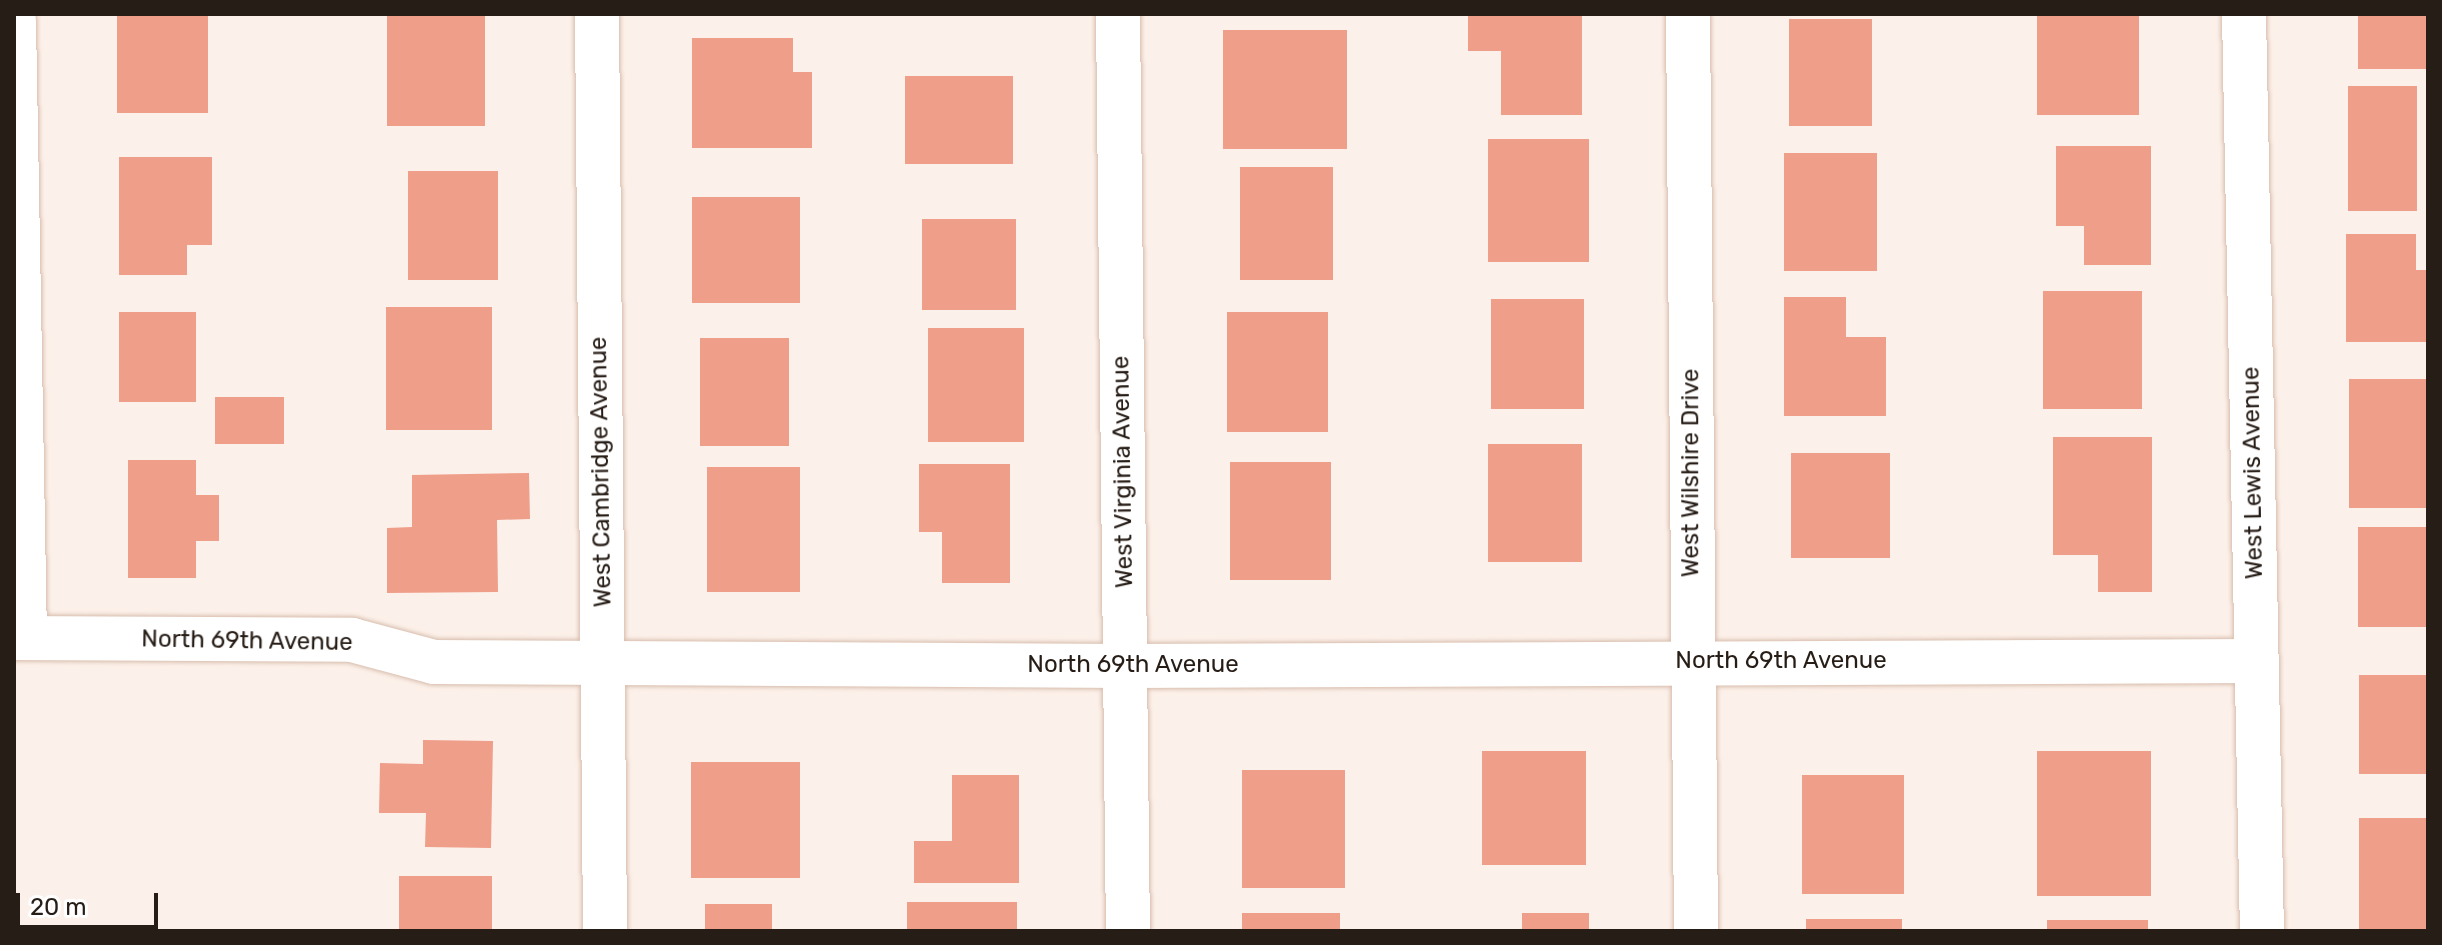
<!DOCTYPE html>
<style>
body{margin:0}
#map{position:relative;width:2442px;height:945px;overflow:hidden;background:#fcf1ea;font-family:Rubik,sans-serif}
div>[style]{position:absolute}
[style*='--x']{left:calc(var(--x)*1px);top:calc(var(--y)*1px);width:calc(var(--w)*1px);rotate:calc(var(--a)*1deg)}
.building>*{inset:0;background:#ef9e8a}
.roads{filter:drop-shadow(0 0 2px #d8bdad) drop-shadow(0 0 2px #d8bdad)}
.minor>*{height:44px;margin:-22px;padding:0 22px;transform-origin:22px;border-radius:22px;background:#fff}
span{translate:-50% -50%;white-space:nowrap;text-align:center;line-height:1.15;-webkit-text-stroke:6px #fff;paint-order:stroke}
.street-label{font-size:24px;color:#271d17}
.frame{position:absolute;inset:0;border:16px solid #271d17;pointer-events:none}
.scale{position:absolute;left:16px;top:893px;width:142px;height:36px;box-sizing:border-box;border:4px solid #271d17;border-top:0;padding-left:10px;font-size:24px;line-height:28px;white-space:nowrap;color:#271d17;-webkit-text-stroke:6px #fff;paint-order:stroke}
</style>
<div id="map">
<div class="building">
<i style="clip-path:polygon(117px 14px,208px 14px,208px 113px,117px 113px)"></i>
<i style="clip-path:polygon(387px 14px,485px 14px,485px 126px,387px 126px)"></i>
<i style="clip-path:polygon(1468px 14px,1582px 14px,1582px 115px,1501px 115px,1501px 51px,1468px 51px)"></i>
<i style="clip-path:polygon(2037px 14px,2139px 14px,2139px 115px,2037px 115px)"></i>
<i style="clip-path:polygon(2358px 14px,2428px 14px,2428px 69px,2358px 69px)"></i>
<i style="clip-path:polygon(1789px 19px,1872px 19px,1872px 126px,1789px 126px)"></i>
<i style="clip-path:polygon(1223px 30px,1347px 30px,1347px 149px,1223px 149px)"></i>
<i style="clip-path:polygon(692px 38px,793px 38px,793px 72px,812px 72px,812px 148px,692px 148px)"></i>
<i style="clip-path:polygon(905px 76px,1013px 76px,1013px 164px,905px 164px)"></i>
<i style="clip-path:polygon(2348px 86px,2417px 86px,2417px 211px,2348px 211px)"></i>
<i style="clip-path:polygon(1488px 139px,1589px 139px,1589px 262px,1488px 262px)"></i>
<i style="clip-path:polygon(2056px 146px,2151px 146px,2151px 265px,2084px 265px,2084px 226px,2056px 226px)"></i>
<i style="clip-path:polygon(1784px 153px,1877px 153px,1877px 271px,1784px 271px)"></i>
<i style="clip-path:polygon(119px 157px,212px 157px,212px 245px,187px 245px,187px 275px,119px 275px)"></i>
<i style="clip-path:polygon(1240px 167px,1333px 167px,1333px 280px,1240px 280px)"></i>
<i style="clip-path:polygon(408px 171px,498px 171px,498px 280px,408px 280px)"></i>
<i style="clip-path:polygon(692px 197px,800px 197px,800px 303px,692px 303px)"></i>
<i style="clip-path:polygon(922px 219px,1016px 219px,1016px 310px,922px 310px)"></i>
<i style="clip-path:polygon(2346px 234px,2416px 234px,2416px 270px,2428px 270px,2428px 342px,2346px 342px)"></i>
<i style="clip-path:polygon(2043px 291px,2142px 291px,2142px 409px,2043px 409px)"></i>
<i style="clip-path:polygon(1784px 297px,1846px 297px,1846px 337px,1886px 337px,1886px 416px,1784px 416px)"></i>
<i style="clip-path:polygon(1491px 299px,1584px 299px,1584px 409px,1491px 409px)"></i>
<i style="clip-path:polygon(386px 307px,492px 307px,492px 430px,386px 430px)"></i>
<i style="clip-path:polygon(119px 312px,196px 312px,196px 402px,119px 402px)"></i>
<i style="clip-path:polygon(1227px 312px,1328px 312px,1328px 432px,1227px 432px)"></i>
<i style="clip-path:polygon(928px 328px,1024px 328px,1024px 442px,928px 442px)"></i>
<i style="clip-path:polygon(700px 338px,789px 338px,789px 446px,700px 446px)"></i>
<i style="clip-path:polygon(2349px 379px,2428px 379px,2428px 508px,2349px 508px)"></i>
<i style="clip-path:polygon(215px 397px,284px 397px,284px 444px,215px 444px)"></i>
<i style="clip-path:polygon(2053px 437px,2152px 437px,2152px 592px,2098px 592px,2098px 555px,2053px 555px)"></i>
<i style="clip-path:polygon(1488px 444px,1582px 444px,1582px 562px,1488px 562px)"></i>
<i style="clip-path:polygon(1791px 453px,1890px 453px,1890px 558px,1791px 558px)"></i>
<i style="clip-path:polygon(128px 460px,196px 460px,196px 495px,219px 495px,219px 541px,196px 541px,196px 578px,128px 578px)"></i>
<i style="clip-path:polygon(1230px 462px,1331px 462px,1331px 580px,1230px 580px)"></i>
<i style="clip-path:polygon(919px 464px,1010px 464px,1010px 583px,942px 583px,942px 532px,919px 532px)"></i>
<i style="clip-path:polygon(707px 467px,800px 467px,800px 592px,707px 592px)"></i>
<i style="clip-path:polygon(529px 473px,530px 519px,497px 520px,498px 592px,387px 593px,387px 528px,412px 527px,412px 475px)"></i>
<i style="clip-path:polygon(2358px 527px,2428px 527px,2428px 627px,2358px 627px)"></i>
<i style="clip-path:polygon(2359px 675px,2428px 675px,2428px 774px,2359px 774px)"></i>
<i style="clip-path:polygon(423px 740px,493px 741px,491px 848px,425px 847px,426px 813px,379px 813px,380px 763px,423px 764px)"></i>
<i style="clip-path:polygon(1482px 751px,1586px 751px,1586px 865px,1482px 865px)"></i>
<i style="clip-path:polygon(2037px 751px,2151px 751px,2151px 896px,2037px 896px)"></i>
<i style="clip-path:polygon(691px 762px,800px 762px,800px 878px,691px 878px)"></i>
<i style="clip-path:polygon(1242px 770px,1345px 770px,1345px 888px,1242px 888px)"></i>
<i style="clip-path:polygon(952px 775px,1019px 775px,1019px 883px,914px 883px,914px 841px,952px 841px)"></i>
<i style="clip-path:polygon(1802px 775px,1904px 775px,1904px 894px,1802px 894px)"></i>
<i style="clip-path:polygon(2359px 818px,2428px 818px,2428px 931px,2359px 931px)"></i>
<i style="clip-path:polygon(399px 876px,492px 876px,492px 931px,399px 931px)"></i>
<i style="clip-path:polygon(907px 902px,1017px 902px,1017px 931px,907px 931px)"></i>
<i style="clip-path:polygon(705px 904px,772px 904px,772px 931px,705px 931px)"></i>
<i style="clip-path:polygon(1242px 913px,1340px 913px,1340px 931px,1242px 931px)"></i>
<i style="clip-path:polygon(1522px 913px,1589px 913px,1589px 931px,1522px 931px)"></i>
<i style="clip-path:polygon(1806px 919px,1902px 919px,1902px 931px,1806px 931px)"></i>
<i style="clip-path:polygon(2047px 920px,2148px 920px,2148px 931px,2047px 931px)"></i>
</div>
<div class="roads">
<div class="minor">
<i style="--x:597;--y:14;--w:917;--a:89.5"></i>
<i style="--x:1118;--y:14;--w:917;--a:89.38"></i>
<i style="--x:1688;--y:14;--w:917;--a:89.5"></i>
<i style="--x:2244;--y:14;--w:917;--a:88.88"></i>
<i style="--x:14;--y:21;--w:617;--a:88.98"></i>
<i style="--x:14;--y:638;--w:338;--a:0.3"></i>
<i style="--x:352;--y:640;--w:85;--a:15"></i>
<i style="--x:434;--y:662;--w:691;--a:0.33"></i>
<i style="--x:1125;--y:666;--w:1129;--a:-0.25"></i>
</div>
</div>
<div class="street-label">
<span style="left:601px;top:472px;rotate:-91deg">West Cambridge Avenue</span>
<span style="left:1123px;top:472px;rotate:-91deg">West Virginia Avenue</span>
<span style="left:1691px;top:473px;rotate:-90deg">West Wilshire Drive</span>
<span style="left:2253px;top:473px;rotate:-91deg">West Lewis Avenue</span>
<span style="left:247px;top:641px;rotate:1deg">North 69th Avenue</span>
<span style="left:1781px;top:661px">North 69th Avenue</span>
<span style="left:1133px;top:665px">North 69th Avenue</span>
</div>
<div class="frame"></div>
<div class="scale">20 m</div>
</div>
